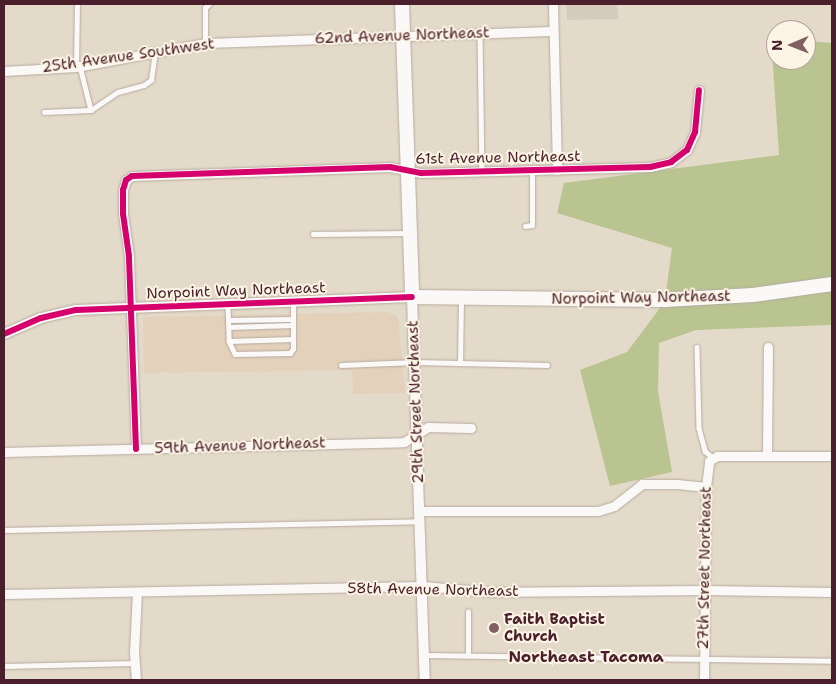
<!DOCTYPE html>
<style>
body{margin:0}
#map{position:relative;width:836px;height:684px;overflow:hidden;background:#e4dac9;font-family:"Shantell Sans",sans-serif}
div>[style]{position:absolute}
[style*='--x']{left:calc(var(--x)*1px);top:calc(var(--y)*1px);width:calc(var(--w)*1px);rotate:calc(var(--a)*1deg)}
.built>*{inset:0;background:#e4d1bb}
.industrial>*{inset:0;background:#d4cabd}
.forest>*{inset:0;background:#b9c491}
.roads{filter:drop-shadow(0 0 1px #b6aba1) drop-shadow(0 0 1px #b6aba1)}
.service>*{height:4.5px;margin:-2.25px;padding:0 2.25px;transform-origin:2.25px;border-radius:2.25px;background:#fbf9f7}
.minor>*{height:9px;margin:-4.5px;padding:0 4.5px;transform-origin:4.5px;border-radius:4.5px;background:#fbf9f7}
.tertiary>*{height:10px;margin:-5px;padding:0 5px;transform-origin:5px;border-radius:5px;background:#fbf9f7}
.primary>*{height:14px;margin:-7px;padding:0 7px;transform-origin:7px;border-radius:7px;background:#fbf9f7}
.cycleway>*{height:6px;margin:-3px;padding:0 3px;transform-origin:3px;border-radius:3px;background:#d6006c}
.dots>*{width:14px;height:14px;translate:-50% -50%;box-sizing:border-box;border:2px solid #fcf5e5;border-radius:50%}
span{translate:-50% -50%;white-space:nowrap;text-align:center;line-height:1.15;-webkit-text-stroke:4px #fcf5e5;paint-order:stroke}
.street-label{font-size:15px;color:#4a1f2b}
.poi-label{font-size:15px;color:#4a1f2b;font-weight:700}
.left{translate:0 -50%;text-align:left}
.neighbourhood-label{font-size:16px;color:#4a1f2b;font-weight:700}
.frame{position:absolute;inset:0;border:5px solid #4a1f2b;pointer-events:none}
.north{position:absolute;left:766px;top:20px;width:50px;height:50px;box-sizing:border-box;background:#fcf5e5;border:1px solid #b59f9b;border-radius:50%;rotate:269deg;font-size:14px;font-weight:700;line-height:20px;text-align:center;color:#4a1f2b}
.north::after{content:'';display:block;margin:auto;width:18px;height:22px;background:#806062;clip-path:polygon(50% 0,100% 100%,50% 72%,0 100%)}
</style>
<div id="map">
<div class="built">
<i style="clip-path:polygon(388px 312px,398px 317px,405px 393px,353px 394px,352px 370px,144px 373px,143px 317px)"></i>
</div>
<div class="industrial">
<i style="clip-path:polygon(566px 4px,617px 4px,618px 19px,567px 20px)"></i>
</div>
<div class="forest">
<i style="clip-path:polygon(771px 37px,776px 37px,776px 60px,806px 60px,806px 41px,832px 43px,832px 325px,696px 330px,659px 343px,658px 391px,672px 472px,610px 486px,580px 370px,627px 352px,657px 312px,665px 300px,672px 248px,557px 213px,564px 183px,779px 155px)"></i>
</div>
<div class="roads">
<div class="service">
<i style="--x:480;--y:33;--w:139;--a:89.2"></i>
<i style="--x:205;--y:43;--w:35;--a:-90"></i>
<i style="--x:205;--y:8;--w:6;--a:-45"></i>
<i style="--x:80;--y:66;--w:45;--a:76"></i>
<i style="--x:76;--y:67;--w:63;--a:-89.1"></i>
<i style="--x:44;--y:112;--w:47;--a:-2.4"></i>
<i style="--x:91;--y:110;--w:32;--a:-34"></i>
<i style="--x:118;--y:92;--w:27;--a:-15"></i>
<i style="--x:144;--y:85;--w:9;--a:-36"></i>
<i style="--x:151;--y:80;--w:28;--a:-82"></i>
<i style="--x:525;--y:226;--w:7;--a:-8"></i>
<i style="--x:532;--y:225;--w:54;--a:-90"></i>
<i style="--x:313;--y:234;--w:95;--a:-0.6"></i>
<i style="--x:228;--y:305;--w:36;--a:88"></i>
<i style="--x:229;--y:341;--w:14;--a:65"></i>
<i style="--x:235;--y:354;--w:55;--a:-1"></i>
<i style="--x:290;--y:353;--w:5;--a:-53"></i>
<i style="--x:293;--y:349;--w:48;--a:-90"></i>
<i style="--x:228;--y:320;--w:65;--a:-0.9"></i>
<i style="--x:229;--y:327;--w:64;--a:-1.8"></i>
<i style="--x:229;--y:341;--w:64;--a:-1.8"></i>
<i style="--x:697;--y:347;--w:81;--a:88.6"></i>
<i style="--x:699;--y:428;--w:24;--a:75"></i>
<i style="--x:705;--y:451;--w:11;--a:41"></i>
<i style="--x:460;--y:363;--w:64;--a:-89.1"></i>
<i style="--x:341;--y:365;--w:74;--a:-2.3"></i>
<i style="--x:415;--y:362;--w:132;--a:1.3"></i>
<i style="--x:4;--y:530;--w:416;--a:-1.2"></i>
<i style="--x:425;--y:655;--w:407;--a:0.8"></i>
<i style="--x:468;--y:656;--w:44;--a:-90"></i>
<i style="--x:4;--y:666;--w:130;--a:-1.3"></i>
</div>
<div class="minor">
<i style="--x:553;--y:4;--w:166;--a:88.6"></i>
<i style="--x:4;--y:71;--w:72;--a:-3.2"></i>
<i style="--x:76;--y:67;--w:131;--a:-10.5"></i>
<i style="--x:205;--y:43;--w:348;--a:-2"></i>
<i style="--x:136;--y:449;--w:193;--a:-92.1"></i>
<i style="--x:129;--y:256;--w:42;--a:-98.1"></i>
<i style="--x:123;--y:214;--w:24;--a:-90"></i>
<i style="--x:123;--y:190;--w:10;--a:-73"></i>
<i style="--x:126;--y:180;--w:7;--a:-34"></i>
<i style="--x:132;--y:176;--w:258;--a:-2"></i>
<i style="--x:390;--y:167;--w:32;--a:11"></i>
<i style="--x:421;--y:173;--w:229;--a:-1.5"></i>
<i style="--x:650;--y:167;--w:22;--a:-13"></i>
<i style="--x:671;--y:162;--w:20;--a:-37"></i>
<i style="--x:687;--y:150;--w:20;--a:-66"></i>
<i style="--x:695;--y:132;--w:42;--a:-84.6"></i>
<i style="--x:4;--y:452;--w:400;--a:-1.4"></i>
<i style="--x:404;--y:442;--w:28;--a:-32"></i>
<i style="--x:428;--y:427;--w:43;--a:1.3"></i>
<i style="--x:767;--y:456;--w:109;--a:-89.5"></i>
<i style="--x:420;--y:511;--w:178;--a:0"></i>
<i style="--x:598;--y:511;--w:17;--a:-17"></i>
<i style="--x:614;--y:506;--w:36;--a:-38"></i>
<i style="--x:642;--y:484;--w:35;--a:0"></i>
<i style="--x:677;--y:484;--w:29;--a:6"></i>
<i style="--x:4;--y:594;--w:419;--a:-1.1"></i>
<i style="--x:423;--y:586;--w:68;--a:5"></i>
<i style="--x:491;--y:592;--w:215;--a:-0.5"></i>
<i style="--x:706;--y:590;--w:126;--a:0.9"></i>
<i style="--x:136;--y:680;--w:27;--a:-94"></i>
<i style="--x:134;--y:653;--w:61;--a:-87.2"></i>
<i style="--x:704;--y:680;--w:193;--a:-89.4"></i>
<i style="--x:706;--y:487;--w:26;--a:-83"></i>
<i style="--x:709;--y:461;--w:9;--a:-32"></i>
<i style="--x:717;--y:456;--w:115;--a:0"></i>
</div>
<div class="tertiary">
<i style="--x:4;--y:334;--w:40;--a:-23.4"></i>
<i style="--x:41;--y:318;--w:36;--a:-13"></i>
<i style="--x:76;--y:310;--w:336;--a:-2.2"></i>
<i style="--x:412;--y:297;--w:383;--a:88.1"></i>
</div>
<div class="primary">
<i style="--x:402;--y:4;--w:293;--a:88"></i>
<i style="--x:412;--y:297;--w:253;--a:0.7"></i>
<i style="--x:665;--y:300;--w:88;--a:-3.3"></i>
<i style="--x:753;--y:295;--w:80;--a:-7.9"></i>
</div>
</div>
<div class="cycleway">
<i style="--x:4;--y:334;--w:40;--a:-23.4"></i>
<i style="--x:41;--y:318;--w:36;--a:-13"></i>
<i style="--x:76;--y:310;--w:336;--a:-2.2"></i>
<i style="--x:136;--y:449;--w:193;--a:-92.1"></i>
<i style="--x:129;--y:256;--w:42;--a:-98.1"></i>
<i style="--x:123;--y:214;--w:24;--a:-90"></i>
<i style="--x:123;--y:190;--w:10;--a:-73"></i>
<i style="--x:126;--y:180;--w:7;--a:-34"></i>
<i style="--x:132;--y:176;--w:258;--a:-2"></i>
<i style="--x:390;--y:167;--w:32;--a:11"></i>
<i style="--x:421;--y:173;--w:229;--a:-1.5"></i>
<i style="--x:650;--y:167;--w:22;--a:-13"></i>
<i style="--x:671;--y:162;--w:20;--a:-37"></i>
<i style="--x:687;--y:150;--w:20;--a:-66"></i>
<i style="--x:695;--y:132;--w:42;--a:-84.6"></i>
</div>
<div class="dots">
<i style="left:494px;top:628px;background:#806062"></i>
</div>
<div class="street-label">
<span style="left:402px;top:36px;rotate:-2deg">62nd Avenue Northeast</span>
<span style="left:128px;top:56px;rotate:-8deg">25th Avenue Southwest</span>
<span style="left:498px;top:158px;rotate:-1deg">61st Avenue Northeast</span>
<span style="left:236px;top:291px;rotate:-2deg">Norpoint Way Northeast</span>
<span style="left:641px;top:298px;rotate:-1deg">Norpoint Way Northeast</span>
<span style="left:416px;top:402px;rotate:-92deg">29th Street Northeast</span>
<span style="left:240px;top:446px;rotate:-2deg">59th Avenue Northeast</span>
<span style="left:705px;top:568px;rotate:-89deg">27th Street Northeast</span>
<span style="left:433px;top:590px;rotate:1deg">58th Avenue Northeast</span>
</div>
<div class="poi-label">
<span class="left" style="left:504px;top:628px">Faith Baptist<br>Church</span>
</div>
<div class="neighbourhood-label">
<span style="left:586px;top:657px">Northeast Tacoma</span>
</div>
<div class="frame"></div>
<div class="north">N</div>
</div>
